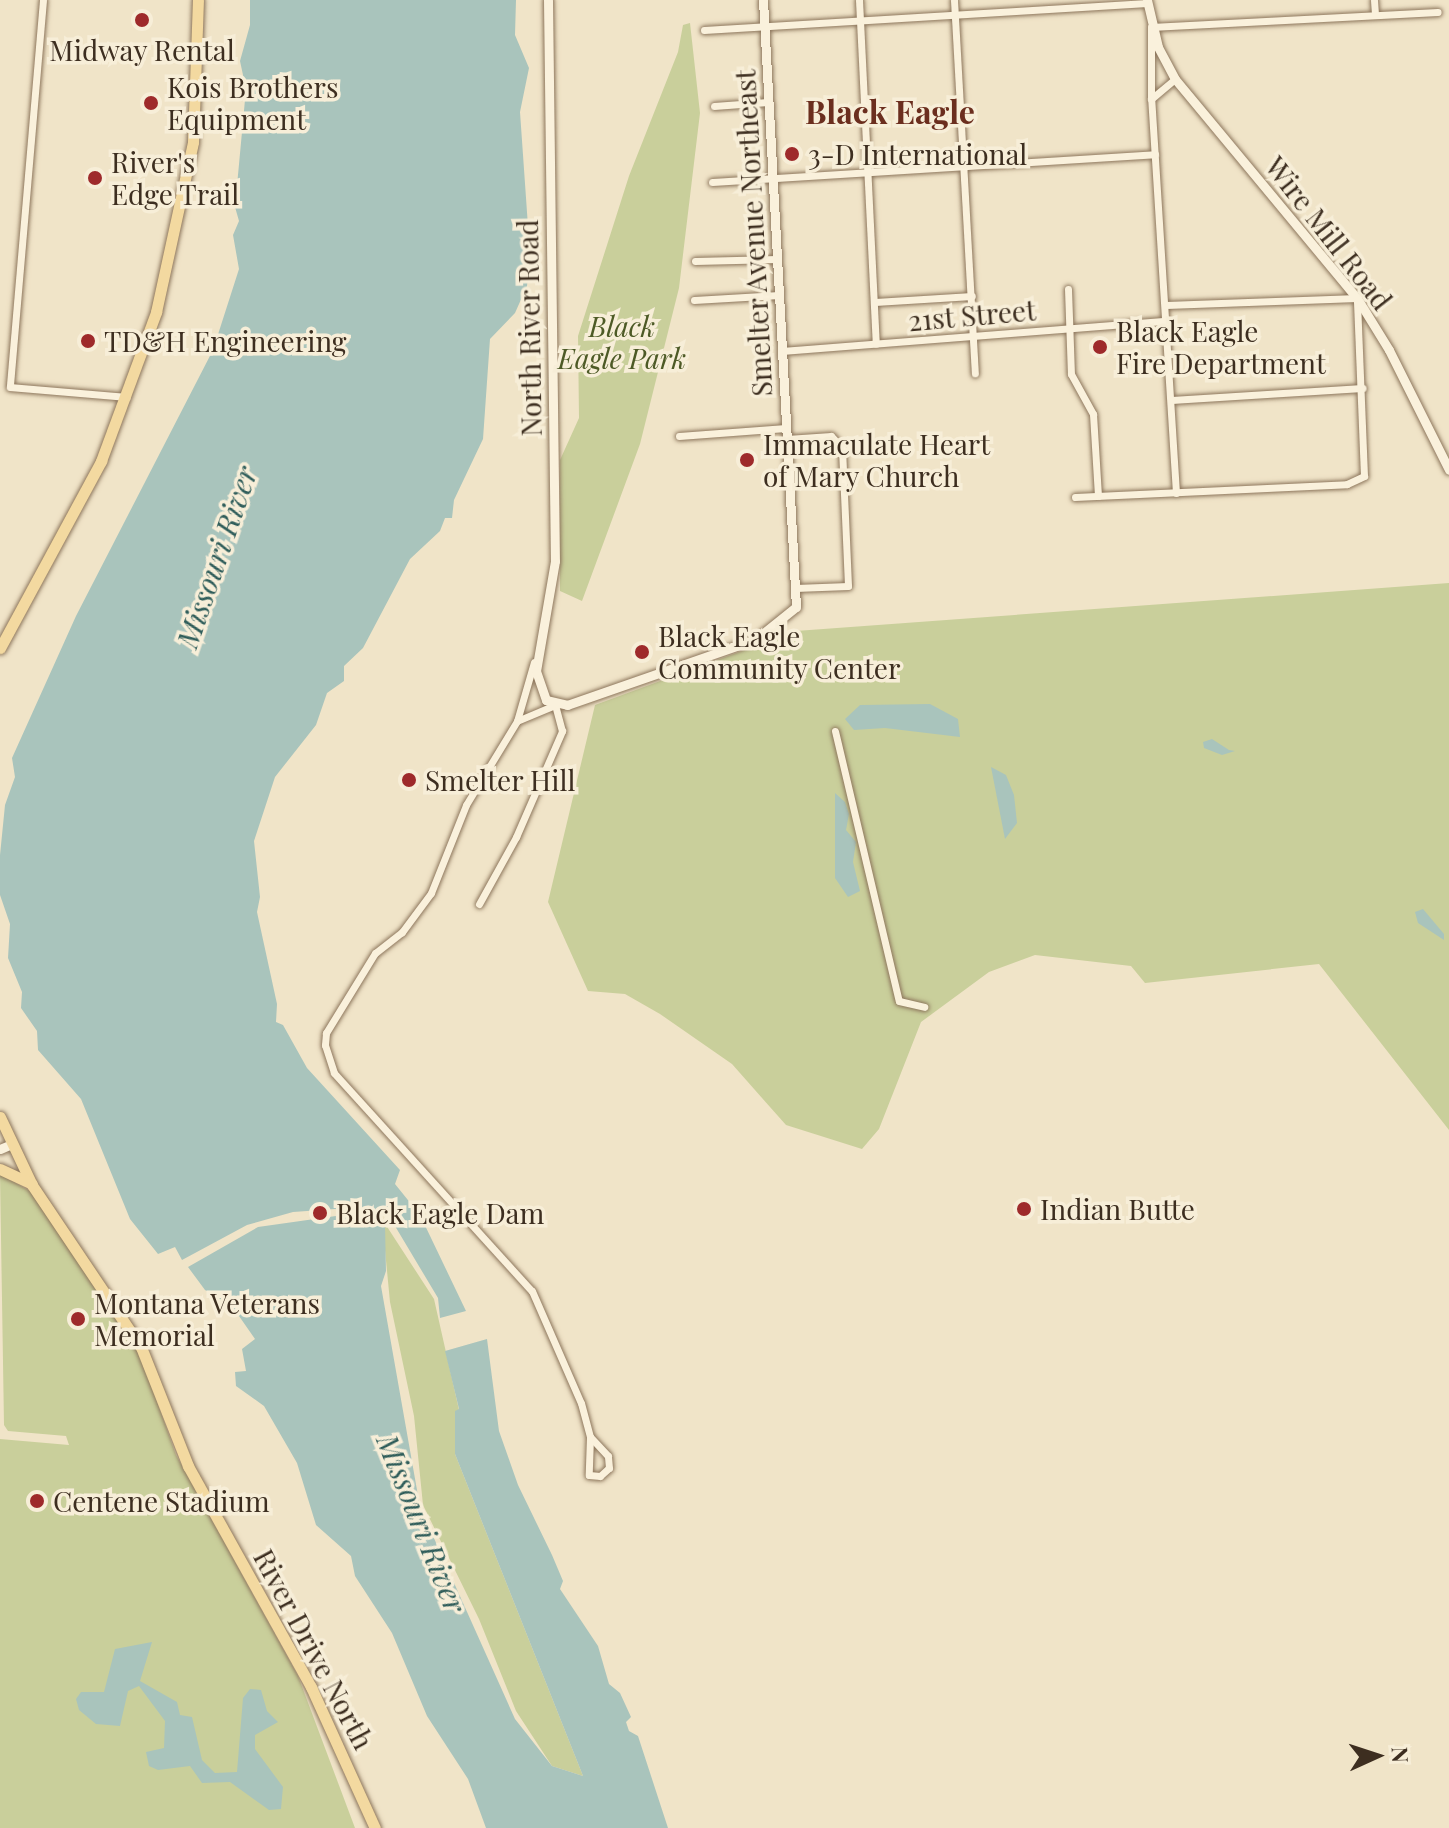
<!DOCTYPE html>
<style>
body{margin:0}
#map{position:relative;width:1449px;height:1828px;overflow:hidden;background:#f0e4c8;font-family:"Playfair Display",serif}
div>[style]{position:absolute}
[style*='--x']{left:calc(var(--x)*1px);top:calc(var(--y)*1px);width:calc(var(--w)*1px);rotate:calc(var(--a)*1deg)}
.green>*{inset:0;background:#c9cf9b}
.water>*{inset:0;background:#a9c4bc}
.roads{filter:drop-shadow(0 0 2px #8d765c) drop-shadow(0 0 2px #8d765c)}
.minor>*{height:7px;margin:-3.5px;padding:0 3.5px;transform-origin:3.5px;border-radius:3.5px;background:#faf1dc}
.tertiary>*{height:9px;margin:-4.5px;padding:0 4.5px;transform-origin:4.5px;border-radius:4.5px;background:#faf1dc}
.primary>*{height:11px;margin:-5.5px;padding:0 5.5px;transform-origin:5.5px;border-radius:5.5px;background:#f3d9a0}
.dots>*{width:22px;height:22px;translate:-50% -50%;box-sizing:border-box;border:4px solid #f7eed8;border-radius:50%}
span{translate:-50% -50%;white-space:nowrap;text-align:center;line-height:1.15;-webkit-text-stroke:7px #f7eed8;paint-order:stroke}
.poi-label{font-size:28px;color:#3d2e20}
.left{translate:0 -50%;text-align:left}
.street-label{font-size:28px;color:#3d2e20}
.park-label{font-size:28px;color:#4d5a26;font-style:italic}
.water-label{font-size:30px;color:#2f5d5a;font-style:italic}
.quarter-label{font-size:32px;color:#6b2e1e;font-weight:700}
.north{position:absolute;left:1337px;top:1716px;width:80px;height:80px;-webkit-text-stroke:6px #f7eed8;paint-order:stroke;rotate:87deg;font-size:22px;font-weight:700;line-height:32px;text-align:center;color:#3d2e20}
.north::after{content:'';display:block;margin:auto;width:28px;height:36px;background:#3d2e20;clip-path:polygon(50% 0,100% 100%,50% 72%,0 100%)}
</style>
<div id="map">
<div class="green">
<i style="clip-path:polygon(690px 23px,700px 113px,679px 288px,640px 444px,582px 601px,560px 591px,560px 460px,579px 418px,578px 336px,629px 176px,678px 52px,683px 25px)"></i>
<i style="clip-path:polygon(1449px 583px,1449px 1130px,1319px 964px,1145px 983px,1131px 966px,1035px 955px,989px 972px,921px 1022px,879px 1129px,862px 1149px,786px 1125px,732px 1064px,660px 1014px,625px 994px,588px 991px,548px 902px,595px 705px,796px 631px)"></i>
<i style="clip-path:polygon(0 1174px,33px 1193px,140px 1354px,176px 1455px,298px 1676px,355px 1828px,0 1828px,0 1439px,69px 1445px,66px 1436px,8px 1431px,4px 1425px)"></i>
<i style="clip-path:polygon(382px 1219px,434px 1299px,459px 1410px,455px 1454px,583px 1776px,552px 1766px,516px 1711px,479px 1619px,423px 1505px,414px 1416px,390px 1302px)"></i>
</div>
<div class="water">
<i style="clip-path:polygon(250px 0,516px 0,515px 35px,529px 68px,520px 112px,530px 255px,527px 286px,515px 313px,490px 339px,483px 439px,454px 500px,452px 518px,445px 518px,440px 531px,410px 559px,363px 648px,344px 666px,344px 681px,327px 693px,316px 725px,275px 777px,254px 841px,260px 897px,257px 912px,277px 1004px,276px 1022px,283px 1025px,307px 1068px,400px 1170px,395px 1184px,420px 1215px,466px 1311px,440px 1318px,438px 1298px,389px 1216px,335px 1209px,293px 1212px,247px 1225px,182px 1260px,175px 1247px,158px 1254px,130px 1219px,81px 1099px,38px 1050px,37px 1031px,21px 1008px,22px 992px,8px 958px,10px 924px,0 895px,0 855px,5px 805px,15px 777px,12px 758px,76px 616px,213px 350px,239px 269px,233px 235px,239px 221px,235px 207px,246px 89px,240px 61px,250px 25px)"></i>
<i style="clip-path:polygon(930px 704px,958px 719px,960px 737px,885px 728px,854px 730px,845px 719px,860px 705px)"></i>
<i style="clip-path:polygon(1212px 739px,1229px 750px,1235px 751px,1222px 755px,1204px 748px,1203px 742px)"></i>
<i style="clip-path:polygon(991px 767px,1006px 775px,1014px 795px,1017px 823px,1005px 839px)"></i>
<i style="clip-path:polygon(835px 793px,845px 802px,849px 814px,846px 830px,856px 842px,853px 862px,860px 891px,848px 897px,835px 878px)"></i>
<i style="clip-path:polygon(1423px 909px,1444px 934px,1444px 940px,1418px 923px,1415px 912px)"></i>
<i style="clip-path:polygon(350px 1214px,382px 1219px,385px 1225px,386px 1271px,381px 1286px,420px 1507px,515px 1719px,552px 1766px,583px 1776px,455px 1454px,455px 1411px,459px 1409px,445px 1351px,487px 1339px,499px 1431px,518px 1485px,552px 1555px,563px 1581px,560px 1589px,598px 1646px,609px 1684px,620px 1693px,631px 1717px,626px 1722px,629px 1731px,638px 1736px,668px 1828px,486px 1828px,468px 1779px,427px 1716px,392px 1633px,355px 1576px,351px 1556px,316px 1525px,297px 1463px,264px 1406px,236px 1386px,235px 1372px,246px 1371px,242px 1349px,255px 1339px,232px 1306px,205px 1290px,188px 1267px,258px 1227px)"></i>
<i style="clip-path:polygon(152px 1642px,140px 1681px,177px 1702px,180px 1715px,192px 1717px,202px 1760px,215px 1773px,237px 1772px,243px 1698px,250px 1689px,261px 1690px,267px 1711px,278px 1722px,255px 1735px,255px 1749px,283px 1787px,281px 1809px,269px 1810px,230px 1782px,202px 1783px,190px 1766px,158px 1770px,149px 1766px,146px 1752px,164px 1748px,165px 1721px,139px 1686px,128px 1691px,120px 1726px,96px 1724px,79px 1710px,76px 1699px,81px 1692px,104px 1692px,115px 1649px)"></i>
</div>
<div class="roads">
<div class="minor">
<i style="--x:43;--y:0;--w:388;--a:94.9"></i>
<i style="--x:10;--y:387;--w:117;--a:4.9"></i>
<i style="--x:859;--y:0;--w:344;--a:87.2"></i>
<i style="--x:954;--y:0;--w:374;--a:86.8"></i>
<i style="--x:1374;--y:0;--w:15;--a:86"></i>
<i style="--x:704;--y:30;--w:444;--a:-3.5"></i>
<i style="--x:1151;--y:99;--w:31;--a:-40"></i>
<i style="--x:714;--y:106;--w:54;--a:-4.2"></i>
<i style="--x:712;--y:182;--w:444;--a:-3.6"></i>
<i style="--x:695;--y:261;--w:82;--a:-1.4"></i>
<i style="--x:1068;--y:289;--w:85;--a:88"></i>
<i style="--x:1071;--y:374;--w:46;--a:61.2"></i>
<i style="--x:1093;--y:414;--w:82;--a:86.5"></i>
<i style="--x:694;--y:300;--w:85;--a:-3.4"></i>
<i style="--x:875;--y:302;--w:97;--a:-3.5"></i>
<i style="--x:782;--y:351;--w:385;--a:-4.5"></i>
<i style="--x:1171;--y:400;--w:192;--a:-3.6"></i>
<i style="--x:679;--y:436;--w:107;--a:-4.3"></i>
<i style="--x:787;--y:439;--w:44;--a:-3.9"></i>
<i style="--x:831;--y:436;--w:16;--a:47"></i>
<i style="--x:842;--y:448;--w:138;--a:87.5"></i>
<i style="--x:848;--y:586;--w:53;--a:177.8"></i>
<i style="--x:1176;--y:493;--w:395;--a:-93.6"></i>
<i style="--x:1151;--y:99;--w:72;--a:-90"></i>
<i style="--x:1151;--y:27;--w:287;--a:-3"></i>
<i style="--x:1075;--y:497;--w:272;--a:-2.7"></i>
<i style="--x:1347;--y:484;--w:19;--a:-25"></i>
<i style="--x:1364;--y:476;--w:178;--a:-92.3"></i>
<i style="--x:1357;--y:298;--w:191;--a:177.9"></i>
<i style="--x:534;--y:662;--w:61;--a:106.1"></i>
<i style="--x:517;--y:721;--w:98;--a:121.3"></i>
<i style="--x:466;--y:805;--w:95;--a:111.7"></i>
<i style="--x:431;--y:893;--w:49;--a:126.6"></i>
<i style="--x:402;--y:932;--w:34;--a:142"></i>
<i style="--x:375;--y:953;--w:94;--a:121.5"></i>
<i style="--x:326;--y:1033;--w:12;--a:95"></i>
<i style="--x:325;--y:1045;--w:29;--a:72"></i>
<i style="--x:334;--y:1073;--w:294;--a:47.8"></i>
<i style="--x:532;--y:1291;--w:122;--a:66.4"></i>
<i style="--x:581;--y:1403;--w:35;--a:75"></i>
<i style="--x:590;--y:1437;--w:38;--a:92"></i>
<i style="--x:589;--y:1475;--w:11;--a:5"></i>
<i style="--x:600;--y:1476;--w:12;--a:-42"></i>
<i style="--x:609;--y:1468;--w:12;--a:-95"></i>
<i style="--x:608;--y:1456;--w:26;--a:-133"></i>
<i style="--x:835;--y:731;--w:277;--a:76.7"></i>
<i style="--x:899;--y:1001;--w:26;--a:13"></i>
<i style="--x:479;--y:904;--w:77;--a:-61.1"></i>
<i style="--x:516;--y:837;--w:116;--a:-66.5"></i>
<i style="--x:562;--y:731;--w:27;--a:-105"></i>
<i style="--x:555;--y:705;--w:41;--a:157.2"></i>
</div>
<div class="tertiary">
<i style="--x:548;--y:0;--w:561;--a:89.29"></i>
<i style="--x:555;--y:561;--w:112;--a:99.8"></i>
<i style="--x:536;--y:671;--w:31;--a:71"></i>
<i style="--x:546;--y:700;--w:22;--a:13"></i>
<i style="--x:567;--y:705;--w:200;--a:-19.2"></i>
<i style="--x:756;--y:639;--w:51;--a:-38.7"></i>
<i style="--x:796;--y:607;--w:608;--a:-93.11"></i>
<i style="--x:1147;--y:0;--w:48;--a:76.8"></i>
<i style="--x:1158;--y:47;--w:36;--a:62"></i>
<i style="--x:1175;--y:79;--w:285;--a:50.3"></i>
<i style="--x:1357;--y:298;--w:61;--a:58.4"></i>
<i style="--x:1389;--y:350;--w:134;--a:63.4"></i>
<i style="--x:0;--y:1149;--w:13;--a:-23"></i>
</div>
<div class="primary">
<i style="--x:0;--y:648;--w:213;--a:-61.6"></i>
<i style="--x:101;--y:461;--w:159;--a:-69.7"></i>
<i style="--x:156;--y:312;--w:174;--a:-77.7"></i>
<i style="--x:193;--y:142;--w:142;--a:-88"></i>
<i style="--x:0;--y:1117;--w:75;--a:64.8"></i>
<i style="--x:32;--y:1185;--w:195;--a:56.1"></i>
<i style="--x:141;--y:1347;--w:128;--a:68.4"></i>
<i style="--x:188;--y:1466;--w:253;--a:60.9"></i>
<i style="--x:311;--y:1687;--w:155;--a:65.6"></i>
<i style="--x:0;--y:1169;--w:35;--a:25"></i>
</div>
</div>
<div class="dots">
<i style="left:142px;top:20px;background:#9e2a2b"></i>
<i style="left:151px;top:103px;background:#9e2a2b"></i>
<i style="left:792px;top:154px;background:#9e2a2b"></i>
<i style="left:95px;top:178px;background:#9e2a2b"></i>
<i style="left:88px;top:341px;background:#9e2a2b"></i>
<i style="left:1100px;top:347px;background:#9e2a2b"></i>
<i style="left:747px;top:460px;background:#9e2a2b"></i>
<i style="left:642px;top:652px;background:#9e2a2b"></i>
<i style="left:409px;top:780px;background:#9e2a2b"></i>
<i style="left:1024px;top:1209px;background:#9e2a2b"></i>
<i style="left:320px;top:1213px;background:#9e2a2b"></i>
<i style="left:78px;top:1319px;background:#9e2a2b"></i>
<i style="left:37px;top:1501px;background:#9e2a2b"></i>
</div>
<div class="poi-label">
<span style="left:142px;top:50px">Midway Rental</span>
<span class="left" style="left:167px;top:103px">Kois Brothers<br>Equipment</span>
<span class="left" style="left:808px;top:154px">3-D International</span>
<span class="left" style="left:111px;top:178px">River's<br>Edge Trail</span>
<span class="left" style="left:1116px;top:347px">Black Eagle<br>Fire Department</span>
<span class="left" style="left:104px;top:341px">TD&amp;H Engineering</span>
<span class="left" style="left:763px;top:460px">Immaculate Heart<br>of Mary Church</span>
<span class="left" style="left:658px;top:652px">Black Eagle<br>Community Center</span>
<span class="left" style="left:425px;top:780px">Smelter Hill</span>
<span class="left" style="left:1040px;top:1209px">Indian Butte</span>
<span class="left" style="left:336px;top:1213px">Black Eagle Dam</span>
<span class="left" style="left:94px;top:1319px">Montana Veterans<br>Memorial</span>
<span class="left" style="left:53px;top:1501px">Centene Stadium</span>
</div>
<div class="street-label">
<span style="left:753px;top:233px;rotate:-93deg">Smelter Avenue Northeast</span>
<span style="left:1329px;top:233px;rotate:52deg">Wire Mill Road</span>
<span style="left:972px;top:315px;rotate:-5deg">21st Street</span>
<span style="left:529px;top:328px;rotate:-91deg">North River Road</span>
<span style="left:314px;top:1649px;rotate:62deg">River Drive North</span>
</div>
<div class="park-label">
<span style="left:622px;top:342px">Black<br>Eagle Park</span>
</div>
<div class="water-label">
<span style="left:216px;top:557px;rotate:-71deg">Missouri River</span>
<span style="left:422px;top:1523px;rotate:68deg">Missouri River</span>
</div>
<div class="quarter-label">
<span style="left:890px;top:111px">Black Eagle</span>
</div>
<div class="north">N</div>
</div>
